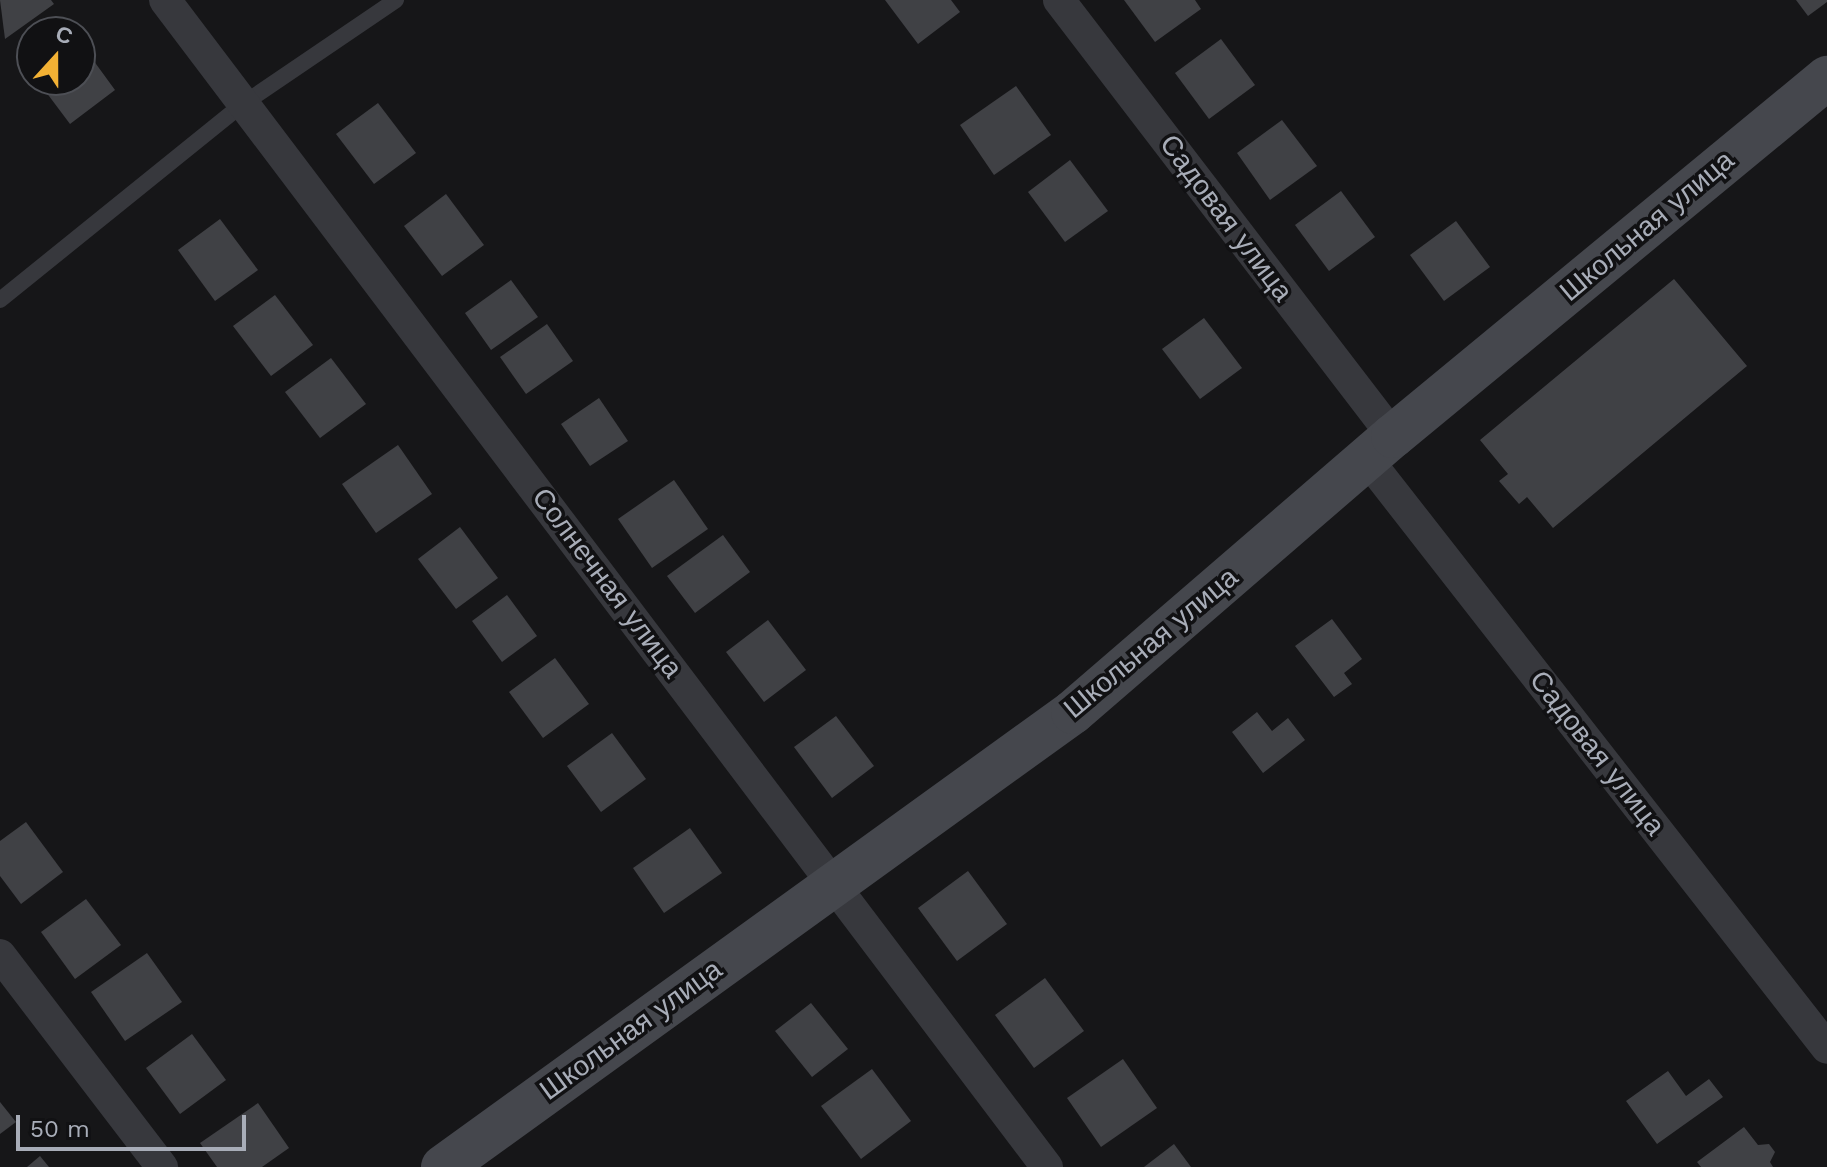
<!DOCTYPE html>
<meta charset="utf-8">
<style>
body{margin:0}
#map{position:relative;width:1827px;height:1167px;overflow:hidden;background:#161618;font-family:"Work Sans",sans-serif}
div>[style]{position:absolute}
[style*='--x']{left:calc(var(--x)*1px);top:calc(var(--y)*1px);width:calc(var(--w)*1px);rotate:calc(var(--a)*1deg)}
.building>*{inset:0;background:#404145}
.lane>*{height:16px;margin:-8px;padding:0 8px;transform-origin:8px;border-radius:8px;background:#37383d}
.street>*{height:32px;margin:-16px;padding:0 16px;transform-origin:16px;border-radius:16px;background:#37383d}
.secondary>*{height:44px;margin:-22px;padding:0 22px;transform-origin:22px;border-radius:22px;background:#45474d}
span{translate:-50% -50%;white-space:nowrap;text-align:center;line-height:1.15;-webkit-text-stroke:7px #111113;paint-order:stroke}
.street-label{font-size:28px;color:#a8adb8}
.north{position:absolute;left:16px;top:16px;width:80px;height:80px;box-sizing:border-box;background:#111113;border:2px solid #4d4f55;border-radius:50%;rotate:21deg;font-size:22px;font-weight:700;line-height:32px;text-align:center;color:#a8adb8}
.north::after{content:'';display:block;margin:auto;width:28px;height:36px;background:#f2b134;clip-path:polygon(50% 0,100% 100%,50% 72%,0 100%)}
.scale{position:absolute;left:16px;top:1115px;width:230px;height:36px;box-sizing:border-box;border:4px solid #a8adb8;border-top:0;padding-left:10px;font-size:24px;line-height:28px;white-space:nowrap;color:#a8adb8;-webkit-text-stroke:6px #111113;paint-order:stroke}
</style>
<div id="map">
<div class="building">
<i style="clip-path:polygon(0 0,51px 0,54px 4px,5px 39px)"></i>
<i style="clip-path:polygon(885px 0,951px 0,960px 12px,918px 44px)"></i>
<i style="clip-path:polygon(1124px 0,1195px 0,1201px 9px,1155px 42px)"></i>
<i style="clip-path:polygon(1796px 0,1827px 0,1827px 2px,1808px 16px)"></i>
<i style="clip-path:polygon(1221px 39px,1255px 85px,1209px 119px,1175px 73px)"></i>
<i style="clip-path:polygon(80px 42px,115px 90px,70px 124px,37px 80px,80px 80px)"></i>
<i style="clip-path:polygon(1016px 86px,1051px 135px,994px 175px,960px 125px)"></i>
<i style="clip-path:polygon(378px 103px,416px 153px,374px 184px,336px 134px)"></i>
<i style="clip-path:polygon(1282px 120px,1317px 166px,1270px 200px,1237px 153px)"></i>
<i style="clip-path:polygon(1070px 160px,1108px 211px,1065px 242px,1028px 192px)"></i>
<i style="clip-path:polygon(1341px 191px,1375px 237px,1329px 271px,1295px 225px)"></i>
<i style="clip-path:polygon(446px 194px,484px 245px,442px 276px,404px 226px)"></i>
<i style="clip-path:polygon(220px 219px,258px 270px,215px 301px,178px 250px)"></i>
<i style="clip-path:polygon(1456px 221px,1490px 267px,1444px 301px,1410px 255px)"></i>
<i style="clip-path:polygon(1674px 279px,1747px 366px,1553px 528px,1527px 497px,1519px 504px,1499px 481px,1508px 474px,1480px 440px)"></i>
<i style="clip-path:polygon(511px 280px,538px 317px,491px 350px,465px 313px)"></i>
<i style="clip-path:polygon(275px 295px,313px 345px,271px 376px,233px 326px)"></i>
<i style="clip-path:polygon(1204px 318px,1242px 368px,1200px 399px,1162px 349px)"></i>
<i style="clip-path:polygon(547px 324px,573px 361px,526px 394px,500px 357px)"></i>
<i style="clip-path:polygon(331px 358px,366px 404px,320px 438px,285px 392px)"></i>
<i style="clip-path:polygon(599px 398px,628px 441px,590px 466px,561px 424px)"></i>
<i style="clip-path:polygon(398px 445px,432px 494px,376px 533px,342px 484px)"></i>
<i style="clip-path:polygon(674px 480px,708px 529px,652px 568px,618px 519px)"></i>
<i style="clip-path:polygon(460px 527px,498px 578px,456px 609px,418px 559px)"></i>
<i style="clip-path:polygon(723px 535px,750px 572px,695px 613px,667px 576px)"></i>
<i style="clip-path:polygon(507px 595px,537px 636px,502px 662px,472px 621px)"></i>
<i style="clip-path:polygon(1332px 619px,1362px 659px,1344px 673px,1352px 684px,1334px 697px,1295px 646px)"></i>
<i style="clip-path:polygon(768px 620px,806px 670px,764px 702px,726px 652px)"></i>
<i style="clip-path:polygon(555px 658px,589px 704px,543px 738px,509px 692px)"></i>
<i style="clip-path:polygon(1257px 712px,1272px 731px,1288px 718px,1305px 740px,1263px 773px,1232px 732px)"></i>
<i style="clip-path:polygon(836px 716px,874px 766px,832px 798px,794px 747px)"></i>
<i style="clip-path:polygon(612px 733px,646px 779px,601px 812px,567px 766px)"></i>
<i style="clip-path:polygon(26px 822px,63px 872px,21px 904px,0 876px,0 841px)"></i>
<i style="clip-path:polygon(690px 828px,722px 873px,664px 913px,633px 868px)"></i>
<i style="clip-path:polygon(968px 871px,1007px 924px,957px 961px,918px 908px)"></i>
<i style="clip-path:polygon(86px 899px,121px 945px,75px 979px,41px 932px)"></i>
<i style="clip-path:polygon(147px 953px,182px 1002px,125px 1041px,91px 992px)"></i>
<i style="clip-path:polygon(1045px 978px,1084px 1031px,1034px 1068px,995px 1015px)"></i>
<i style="clip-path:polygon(811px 1003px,848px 1049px,812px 1077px,775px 1031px)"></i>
<i style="clip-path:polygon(192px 1034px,226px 1080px,180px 1114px,146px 1068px)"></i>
<i style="clip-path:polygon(1123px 1059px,1157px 1108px,1101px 1147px,1067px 1098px)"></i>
<i style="clip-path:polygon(872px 1069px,911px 1121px,861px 1159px,821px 1106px)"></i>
<i style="clip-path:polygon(1668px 1071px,1686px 1096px,1709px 1079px,1723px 1097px,1657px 1144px,1626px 1101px)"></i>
<i style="clip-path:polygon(0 1102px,16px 1122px,0 1134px)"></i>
<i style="clip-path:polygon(258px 1103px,289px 1148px,262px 1167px,217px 1167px,200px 1143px)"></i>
<i style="clip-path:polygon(1744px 1127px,1758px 1145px,1769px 1144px,1775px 1152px,1770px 1162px,1773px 1167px,1701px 1167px,1697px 1162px)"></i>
<i style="clip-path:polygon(1174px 1144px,1191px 1167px,1144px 1167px)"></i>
<i style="clip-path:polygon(40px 1156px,49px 1167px,27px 1167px)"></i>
</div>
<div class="lane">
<i style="--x:0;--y:300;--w:312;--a:-38.9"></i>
<i style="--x:243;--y:104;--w:185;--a:-34.2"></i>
</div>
<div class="street">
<i style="--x:165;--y:0;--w:1463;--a:52.92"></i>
<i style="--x:1059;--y:0;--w:549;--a:52.55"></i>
<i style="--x:1367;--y:459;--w:747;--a:52.01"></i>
<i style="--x:0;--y:955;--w:267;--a:52.6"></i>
</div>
<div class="secondary">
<i style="--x:443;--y:1167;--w:777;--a:-35.84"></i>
<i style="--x:1073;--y:712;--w:423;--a:-40.8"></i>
<i style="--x:1393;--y:436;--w:563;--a:-39.52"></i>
</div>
<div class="street-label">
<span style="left:1226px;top:218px;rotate:53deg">Садовая улица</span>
<span style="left:1647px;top:226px;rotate:-40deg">Школьная улица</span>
<span style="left:607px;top:583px;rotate:53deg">Солнечная улица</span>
<span style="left:1151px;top:643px;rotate:-40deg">Школьная улица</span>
<span style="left:1597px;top:753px;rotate:52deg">Садовая улица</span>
<span style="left:631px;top:1030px;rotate:-36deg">Школьная улица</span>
</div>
<div class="north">С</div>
<div class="scale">50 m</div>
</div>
